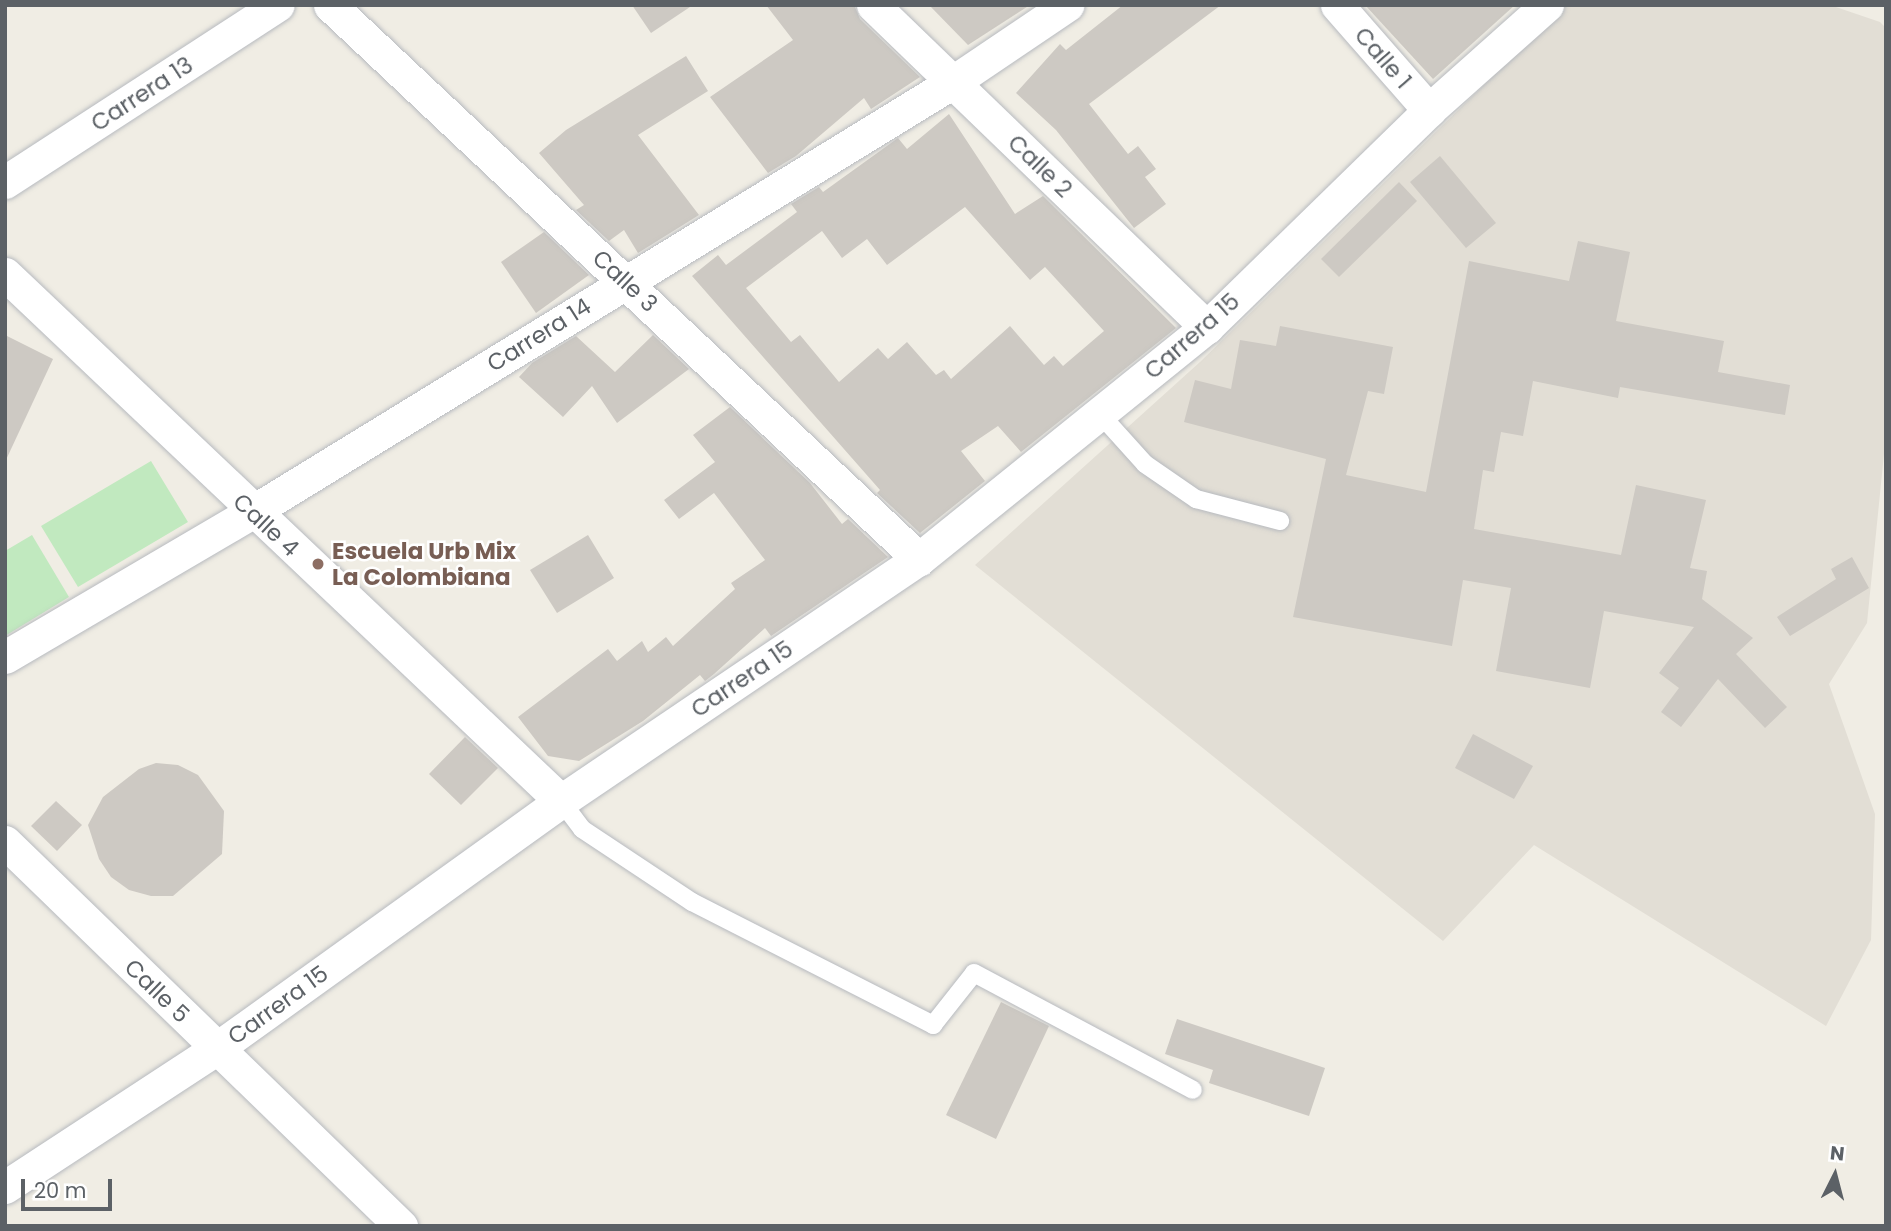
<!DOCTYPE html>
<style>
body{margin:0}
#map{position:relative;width:1891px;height:1231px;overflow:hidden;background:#f0ede4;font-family:Poppins,sans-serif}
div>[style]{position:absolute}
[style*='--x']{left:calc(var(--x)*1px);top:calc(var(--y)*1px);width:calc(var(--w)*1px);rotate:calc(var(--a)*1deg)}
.education>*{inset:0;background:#e2ded5}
.green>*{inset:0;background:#c1e9bf}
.building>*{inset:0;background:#cdc9c3}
.roads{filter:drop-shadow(0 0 2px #b7babf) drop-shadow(0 0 2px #b7babf)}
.service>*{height:18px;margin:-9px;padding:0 9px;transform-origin:9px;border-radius:9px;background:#fff}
.minor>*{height:33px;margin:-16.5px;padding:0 16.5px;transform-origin:16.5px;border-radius:16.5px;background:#fff}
.dots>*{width:19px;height:19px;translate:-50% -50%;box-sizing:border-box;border:4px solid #fff;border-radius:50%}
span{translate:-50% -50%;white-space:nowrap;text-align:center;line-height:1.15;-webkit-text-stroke:5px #fff;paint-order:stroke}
.street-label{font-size:23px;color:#5c6166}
.education-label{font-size:23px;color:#785e54;font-weight:700}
.left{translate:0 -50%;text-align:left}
.frame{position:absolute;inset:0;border:7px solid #5c6166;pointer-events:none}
.north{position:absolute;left:1800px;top:1140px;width:70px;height:70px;-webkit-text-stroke:5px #fff;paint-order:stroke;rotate:6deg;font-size:19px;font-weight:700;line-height:28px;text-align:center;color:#5c6166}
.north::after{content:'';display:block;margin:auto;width:24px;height:32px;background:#5c6166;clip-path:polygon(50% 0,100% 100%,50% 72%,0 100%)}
.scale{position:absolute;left:21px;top:1179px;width:91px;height:32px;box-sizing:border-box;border:4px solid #5c6166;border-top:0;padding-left:9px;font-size:21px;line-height:24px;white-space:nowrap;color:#5c6166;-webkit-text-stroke:5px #fff;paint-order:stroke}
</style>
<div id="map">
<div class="education">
<i style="clip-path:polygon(1566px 5px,1830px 5px,1880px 22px,1886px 28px,1886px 434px,1867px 623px,1829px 684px,1875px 814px,1871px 940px,1826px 1026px,1534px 845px,1443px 941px,975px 565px,1200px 362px)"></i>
</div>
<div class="green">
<i style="clip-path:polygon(151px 461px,188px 522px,78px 587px,41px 526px)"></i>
<i style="clip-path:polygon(32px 535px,69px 597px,5px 636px,5px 551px)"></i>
</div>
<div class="building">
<i style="clip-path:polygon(632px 5px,693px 5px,651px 33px)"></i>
<i style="clip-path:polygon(766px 5px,854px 5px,860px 19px,920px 77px,871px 109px,864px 98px,796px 156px,768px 173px,710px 97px,793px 40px)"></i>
<i style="clip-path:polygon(929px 5px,1030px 5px,968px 45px)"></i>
<i style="clip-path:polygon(1123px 5px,1221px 5px,1089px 104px,1128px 154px,1138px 146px,1156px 169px,1145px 177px,1166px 204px,1134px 228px,1056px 130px,1016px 93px,1060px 44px,1066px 50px)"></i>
<i style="clip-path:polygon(1365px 5px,1515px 5px,1433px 79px)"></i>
<i style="clip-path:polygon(686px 56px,708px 91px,638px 135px,699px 215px,638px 253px,624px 230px,609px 241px,576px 210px,584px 205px,539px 153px,566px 130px)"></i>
<i style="clip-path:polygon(evenodd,949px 114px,1015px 214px,1043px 196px,1176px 328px,1021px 452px,998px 426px,961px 451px,985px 481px,920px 533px,877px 493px,880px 490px,692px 276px,718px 255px,726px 265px,797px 212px,791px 204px,819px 187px,823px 192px,898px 138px,907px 149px,949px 114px,965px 207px,1030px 280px,1045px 267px,1104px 331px,1063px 366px,1054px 356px,1044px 365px,1010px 326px,951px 379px,944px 370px,936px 375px,907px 342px,888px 359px,878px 348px,839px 382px,800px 335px,791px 342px,746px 288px,822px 231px,842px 258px,867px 239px,887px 265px,965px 207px)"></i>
<i style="clip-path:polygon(1440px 156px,1496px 223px,1466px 248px,1410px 182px)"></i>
<i style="clip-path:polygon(1399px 182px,1417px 201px,1339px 277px,1321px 259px)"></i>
<i style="clip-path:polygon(544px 232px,589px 275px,536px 313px,501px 262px)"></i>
<i style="clip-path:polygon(1578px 241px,1630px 252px,1616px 321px,1724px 341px,1718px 372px,1790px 385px,1785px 415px,1620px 387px,1618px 398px,1533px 381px,1523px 436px,1501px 432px,1494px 472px,1483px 470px,1474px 529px,1621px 555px,1636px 485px,1706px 500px,1690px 568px,1707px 571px,1702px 599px,1753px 638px,1736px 654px,1787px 707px,1765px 728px,1718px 679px,1681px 727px,1661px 712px,1679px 688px,1659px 673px,1694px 627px,1604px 611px,1590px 688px,1496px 671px,1511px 588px,1463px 580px,1452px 646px,1293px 617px,1326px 459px,1184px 422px,1195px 380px,1231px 389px,1240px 340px,1276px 346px,1280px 326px,1393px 347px,1384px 394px,1368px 391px,1346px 475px,1426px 492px,1469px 261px,1569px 281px)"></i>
<i style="clip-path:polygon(5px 335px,53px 359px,5px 462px)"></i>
<i style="clip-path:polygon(653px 335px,689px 369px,617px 423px,592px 386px,563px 417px,519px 377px,532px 363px,576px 336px,615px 372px)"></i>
<i style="clip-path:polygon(730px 407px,810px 483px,842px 524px,848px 519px,888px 557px,771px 636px,765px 628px,714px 674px,705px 681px,700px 675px,643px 721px,579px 761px,548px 756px,518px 717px,608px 649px,617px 661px,642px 641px,648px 652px,666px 637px,673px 646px,735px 589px,731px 583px,765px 560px,714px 493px,679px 519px,664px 500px,715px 462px,693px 435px)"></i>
<i style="clip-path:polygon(588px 535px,614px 578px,557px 613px,530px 570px)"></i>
<i style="clip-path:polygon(1852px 557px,1869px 588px,1790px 636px,1777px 617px,1836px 579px,1831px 569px)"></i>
<i style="clip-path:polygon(1473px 734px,1533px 766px,1514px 799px,1455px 768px)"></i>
<i style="clip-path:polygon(465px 737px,498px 768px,461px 805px,429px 774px)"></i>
<i style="clip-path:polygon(156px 763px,178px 765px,198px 775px,224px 811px,222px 854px,173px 896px,151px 896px,129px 890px,111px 877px,99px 859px,88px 825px,103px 797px,139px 769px)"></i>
<i style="clip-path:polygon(56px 801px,82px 825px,57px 851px,31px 826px)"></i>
<i style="clip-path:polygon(1001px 1002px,1049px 1026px,996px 1139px,946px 1115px)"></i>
<i style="clip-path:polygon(1177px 1019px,1325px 1068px,1309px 1116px,1209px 1083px,1213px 1070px,1165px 1054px)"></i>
</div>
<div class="roads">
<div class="service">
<i style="--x:1100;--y:414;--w:67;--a:48"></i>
<i style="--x:1145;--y:464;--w:62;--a:34.5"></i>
<i style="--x:1196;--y:499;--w:87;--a:14.7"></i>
<i style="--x:561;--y:801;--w:35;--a:53"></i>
<i style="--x:582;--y:829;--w:132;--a:33.6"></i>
<i style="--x:692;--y:902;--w:271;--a:27"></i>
<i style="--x:933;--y:1025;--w:66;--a:-51.7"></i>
<i style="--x:974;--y:973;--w:248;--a:28.1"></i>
</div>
<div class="minor">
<i style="--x:330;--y:5;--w:809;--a:43.25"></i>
<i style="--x:873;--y:5;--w:464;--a:44"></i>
<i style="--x:1337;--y:5;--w:140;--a:48.8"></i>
<i style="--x:5;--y:182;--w:325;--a:-33"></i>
<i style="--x:5;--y:274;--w:766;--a:43.47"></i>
<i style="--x:5;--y:657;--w:286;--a:-30.4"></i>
<i style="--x:252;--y:512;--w:822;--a:-31.53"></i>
<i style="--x:953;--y:82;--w:138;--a:-34"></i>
<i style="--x:5;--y:842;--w:552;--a:44.12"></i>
<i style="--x:5;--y:1187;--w:252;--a:-33.2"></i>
<i style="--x:216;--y:1049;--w:425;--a:-35.7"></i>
<i style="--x:561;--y:801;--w:432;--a:-34.1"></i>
<i style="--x:919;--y:559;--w:370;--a:-38.9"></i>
<i style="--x:1207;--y:327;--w:310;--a:-44.3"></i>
<i style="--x:1429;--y:110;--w:158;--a:-41.7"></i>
</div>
</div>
<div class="dots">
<i style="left:318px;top:564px;background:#8d6e63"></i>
</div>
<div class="street-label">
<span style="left:1383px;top:58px;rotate:49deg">Calle 1</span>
<span style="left:142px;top:94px;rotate:-33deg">Carrera 13</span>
<span style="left:1040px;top:166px;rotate:44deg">Calle 2</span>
<span style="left:625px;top:281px;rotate:43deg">Calle 3</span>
<span style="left:539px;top:335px;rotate:-32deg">Carrera 14</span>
<span style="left:1192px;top:336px;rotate:-41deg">Carrera 15</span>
<span style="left:266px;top:525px;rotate:43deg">Calle 4</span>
<span style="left:742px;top:679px;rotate:-34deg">Carrera 15</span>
<span style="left:157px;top:991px;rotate:44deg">Calle 5</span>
<span style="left:278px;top:1005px;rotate:-36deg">Carrera 15</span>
</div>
<div class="education-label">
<span class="left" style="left:332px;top:564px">Escuela Urb Mix<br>La Colombiana</span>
</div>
<div class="frame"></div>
<div class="north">N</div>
<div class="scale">20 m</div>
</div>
